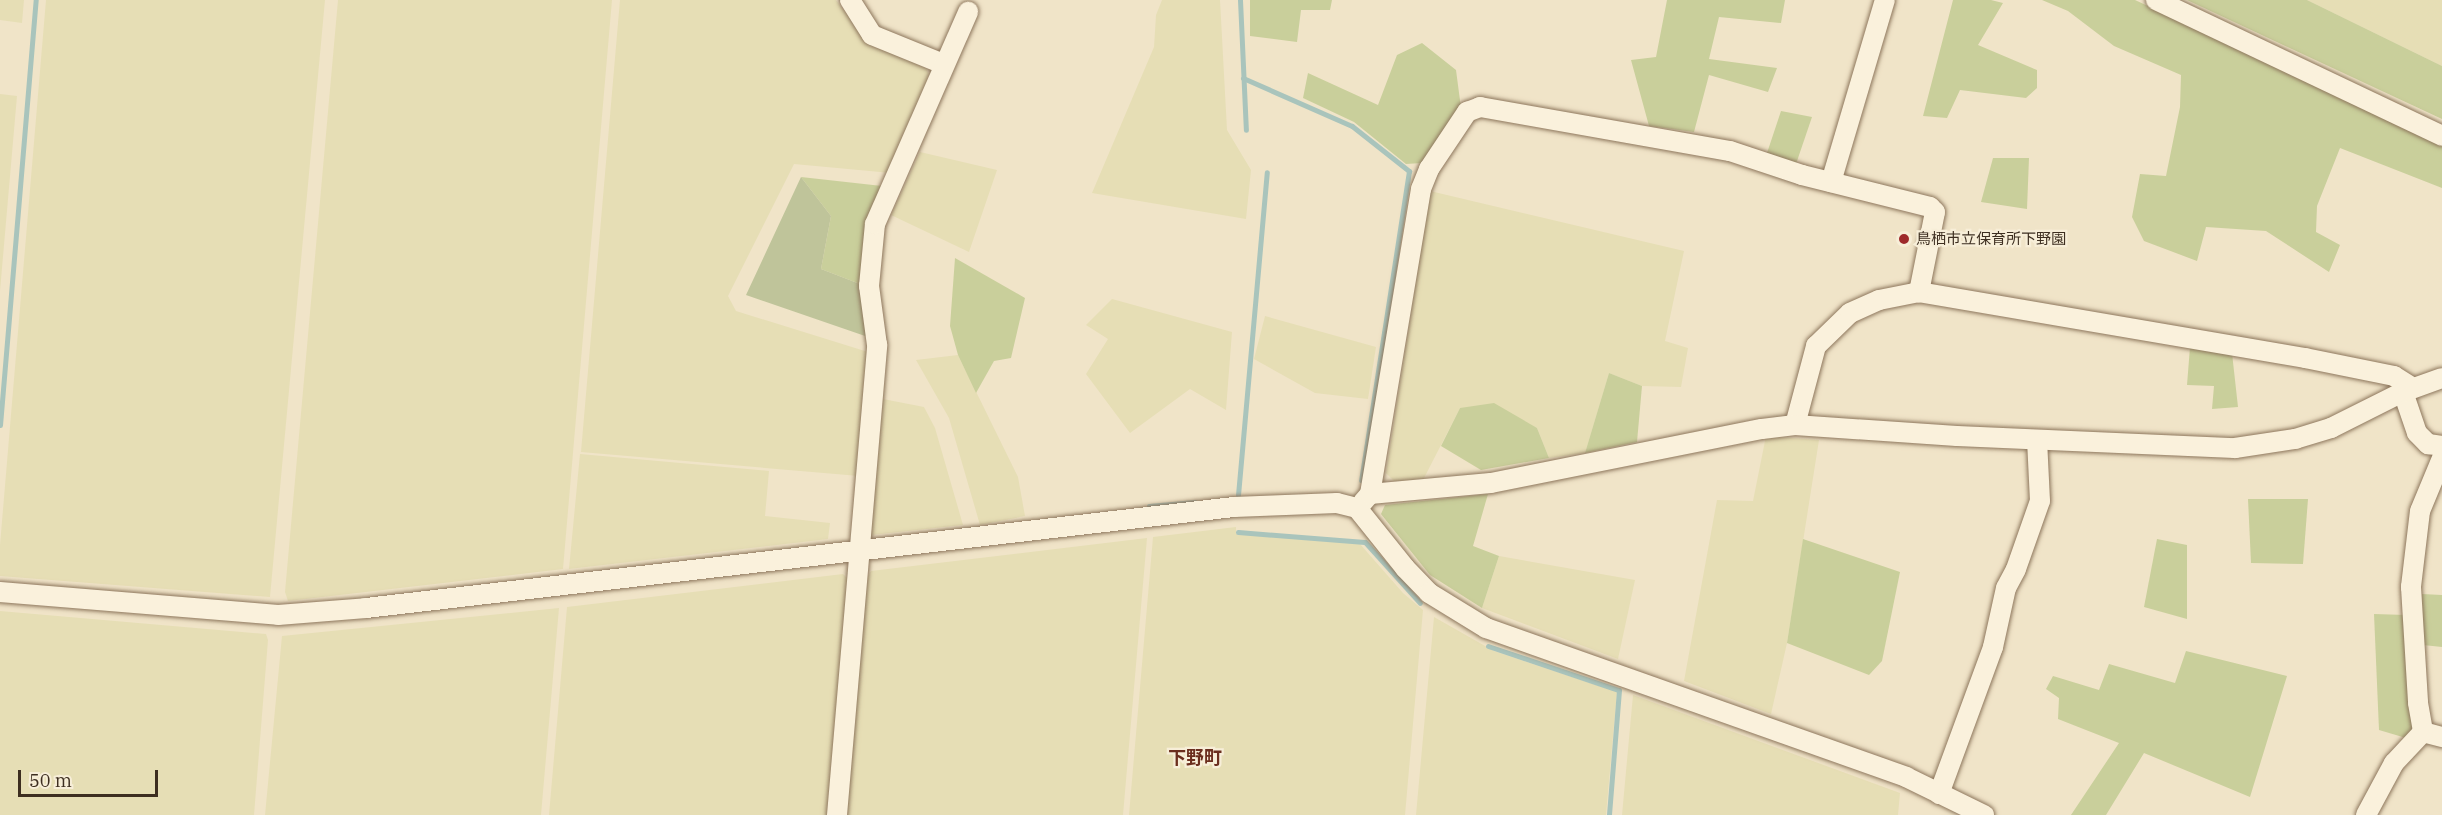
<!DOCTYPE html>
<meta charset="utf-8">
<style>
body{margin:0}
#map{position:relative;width:2442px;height:815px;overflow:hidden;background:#f0e4c8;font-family:"IBM Plex Serif","Noto Sans JP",serif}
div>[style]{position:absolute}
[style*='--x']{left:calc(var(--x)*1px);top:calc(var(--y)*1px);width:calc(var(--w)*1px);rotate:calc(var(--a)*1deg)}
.farmland>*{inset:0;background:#e6deb5}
.green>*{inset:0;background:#c9cf9b}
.cemetery>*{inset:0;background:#bfc49a}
.stream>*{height:5px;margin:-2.5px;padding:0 2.5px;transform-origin:2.5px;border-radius:2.5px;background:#a9c4bc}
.roads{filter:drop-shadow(0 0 2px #8d765c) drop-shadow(0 0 2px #8d765c)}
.minor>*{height:20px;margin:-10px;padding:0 10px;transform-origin:10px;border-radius:10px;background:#faf1dc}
.dots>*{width:16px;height:16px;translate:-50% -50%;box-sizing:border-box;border:3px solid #f7eed8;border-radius:50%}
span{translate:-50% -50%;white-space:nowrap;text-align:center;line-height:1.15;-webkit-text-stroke:4.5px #f7eed8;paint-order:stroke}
.poi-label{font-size:15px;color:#3d2e20}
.left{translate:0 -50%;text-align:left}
.quarter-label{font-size:18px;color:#6b2e1e;font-weight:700}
.scale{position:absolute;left:18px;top:770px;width:140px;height:27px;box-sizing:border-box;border:3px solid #3d2e20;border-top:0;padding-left:8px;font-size:18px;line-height:21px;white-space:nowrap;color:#3d2e20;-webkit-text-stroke:4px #f7eed8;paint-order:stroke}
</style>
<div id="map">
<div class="farmland">
<i style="clip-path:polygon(0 0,24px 0,22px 23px,0 20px)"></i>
<i style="clip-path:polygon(46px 0,325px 0,270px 597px,0 576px,0 545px)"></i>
<i style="clip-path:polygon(338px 0,612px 0,563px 569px,288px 601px,285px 592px)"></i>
<i style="clip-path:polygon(620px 0,836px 0,866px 39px,925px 66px,929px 75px,891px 173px,794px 164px,728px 296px,736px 311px,868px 352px,859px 476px,581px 452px)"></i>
<i style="clip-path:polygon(1162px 0,1220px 0,1227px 130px,1251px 170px,1246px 219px,1092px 193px,1154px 47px,1156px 15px)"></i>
<i style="clip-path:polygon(2307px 0,2442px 0,2442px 66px)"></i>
<i style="clip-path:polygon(0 94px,17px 96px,0 291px)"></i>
<i style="clip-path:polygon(920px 152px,997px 170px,969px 252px,891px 215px)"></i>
<i style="clip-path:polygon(1430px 191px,1684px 251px,1665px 341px,1688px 348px,1681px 387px,1642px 386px,1609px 373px,1585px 453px,1549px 458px,1537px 428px,1460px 408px,1423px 480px,1395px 482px,1386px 473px)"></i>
<i style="clip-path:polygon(1112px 299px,1232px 332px,1226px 410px,1190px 389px,1130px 433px,1086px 374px,1108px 339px,1086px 325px)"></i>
<i style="clip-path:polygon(1265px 316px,1376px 347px,1368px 399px,1315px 393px,1254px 359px)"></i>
<i style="clip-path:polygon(958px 355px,1018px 477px,1025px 516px,980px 525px,949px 418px,916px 360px)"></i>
<i style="clip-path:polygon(883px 399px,924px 407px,935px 428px,963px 525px,871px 535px)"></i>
<i style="clip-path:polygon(1766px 436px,1819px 440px,1787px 643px,1771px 714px,1684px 681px,1717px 500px,1753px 501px)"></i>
<i style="clip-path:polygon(580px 454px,769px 471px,765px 516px,830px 523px,828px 539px,569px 569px)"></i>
<i style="clip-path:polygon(1236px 527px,1236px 534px,1360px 544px,1403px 593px,1423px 610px,1405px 815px,1129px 815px,1153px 537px)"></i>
<i style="clip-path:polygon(1147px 538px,1123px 815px,844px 815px,865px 581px,871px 571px)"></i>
<i style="clip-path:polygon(1499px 556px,1635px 580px,1618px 659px,1482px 608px)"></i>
<i style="clip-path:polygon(843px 574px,850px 581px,830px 815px,549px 815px,567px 607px)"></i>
<i style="clip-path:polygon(559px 608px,541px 815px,265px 815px,282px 636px)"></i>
<i style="clip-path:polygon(0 611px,266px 634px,268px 640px,254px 815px,0 815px)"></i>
<i style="clip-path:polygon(1434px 617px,1494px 651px,1617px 692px,1606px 815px,1416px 815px)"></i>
<i style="clip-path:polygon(1633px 695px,1900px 793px,1898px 815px,1622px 815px)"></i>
</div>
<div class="green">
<i style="clip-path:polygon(1250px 0,1332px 0,1330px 10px,1301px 10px,1297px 42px,1250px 36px)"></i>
<i style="clip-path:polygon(1667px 0,1785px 0,1781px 23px,1719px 17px,1709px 59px,1777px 68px,1768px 92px,1709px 75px,1694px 132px,1649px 126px,1631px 60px,1656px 57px)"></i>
<i style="clip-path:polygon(1953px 0,1991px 0,2003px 3px,1978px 45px,2037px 70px,2037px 88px,2026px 98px,1960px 90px,1947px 118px,1923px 116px)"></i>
<i style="clip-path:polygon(2042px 0,2135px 0,2442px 143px,2442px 188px,2340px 148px,2317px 206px,2316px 232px,2340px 245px,2329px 272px,2266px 231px,2206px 227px,2197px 261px,2144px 241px,2132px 217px,2140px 174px,2166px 176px,2180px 107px,2181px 75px,2114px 46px,2068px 11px)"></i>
<i style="clip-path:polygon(2187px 0,2307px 0,2442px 66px,2442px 119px)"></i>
<i style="clip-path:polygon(1422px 43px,1456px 70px,1461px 108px,1422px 163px,1406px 164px,1354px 122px,1303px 98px,1308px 73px,1378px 105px,1397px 55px)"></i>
<i style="clip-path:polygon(1781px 111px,1812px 117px,1796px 164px,1767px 153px)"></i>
<i style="clip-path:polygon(1993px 158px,2029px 158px,2027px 209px,1981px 202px)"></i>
<i style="clip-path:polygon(801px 177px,882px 186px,860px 284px,821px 269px,831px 216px)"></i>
<i style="clip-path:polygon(955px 258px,1025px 298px,1011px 358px,994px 361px,976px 393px,958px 355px,950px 326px)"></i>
<i style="clip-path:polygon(2190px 347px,2232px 353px,2238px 407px,2212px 409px,2214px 386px,2187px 385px)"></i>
<i style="clip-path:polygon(1609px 373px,1642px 386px,1637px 442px,1585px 453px)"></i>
<i style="clip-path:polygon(1494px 403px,1537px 428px,1549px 458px,1481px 470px,1441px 446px,1460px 408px)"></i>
<i style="clip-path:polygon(1488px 494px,1473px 546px,1499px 556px,1482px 608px,1430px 575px,1381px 514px,1385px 505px)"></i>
<i style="clip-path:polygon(2248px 499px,2308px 499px,2303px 564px,2251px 563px)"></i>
<i style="clip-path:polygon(1803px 539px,1900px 572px,1882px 661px,1869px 675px,1787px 643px)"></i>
<i style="clip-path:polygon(2157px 539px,2187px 545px,2187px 619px,2144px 607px)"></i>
<i style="clip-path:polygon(2422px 594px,2442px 595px,2442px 647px,2423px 645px)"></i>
<i style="clip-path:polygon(2374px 614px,2406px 615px,2415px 731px,2406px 738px,2379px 730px)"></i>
<i style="clip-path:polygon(2186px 651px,2287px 676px,2250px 797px,2144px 753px,2106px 815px,2071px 815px,2119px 743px,2058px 719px,2059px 698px,2046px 689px,2053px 676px,2099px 690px,2109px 664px,2175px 683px)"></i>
</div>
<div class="cemetery">
<i style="clip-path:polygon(801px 177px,831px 216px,821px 269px,860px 284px,868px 337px,746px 295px)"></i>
</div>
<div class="stream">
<i style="--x:1240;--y:0;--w:130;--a:87.4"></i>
<i style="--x:1243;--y:78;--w:119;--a:23.8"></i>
<i style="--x:1352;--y:126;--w:73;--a:38.3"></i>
<i style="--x:1409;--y:171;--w:313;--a:98.8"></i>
<i style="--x:0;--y:425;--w:427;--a:-85.2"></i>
<i style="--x:1238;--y:495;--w:324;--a:-84.9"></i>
<i style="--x:1149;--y:506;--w:46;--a:-5"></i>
<i style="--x:1238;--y:532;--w:127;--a:4.5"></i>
<i style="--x:1365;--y:542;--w:82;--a:48"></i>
<i style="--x:1488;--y:646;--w:138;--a:18.6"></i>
<i style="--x:1619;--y:690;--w:125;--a:94.6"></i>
</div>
<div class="roads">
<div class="minor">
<i style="--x:850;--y:0;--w:41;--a:57.8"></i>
<i style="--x:872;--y:35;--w:77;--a:22.2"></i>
<i style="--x:2156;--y:0;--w:317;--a:25.4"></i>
<i style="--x:1831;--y:182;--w:190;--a:-73.5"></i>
<i style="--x:2403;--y:392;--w:43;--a:71.1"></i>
<i style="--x:2417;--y:433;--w:16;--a:45"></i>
<i style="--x:2428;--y:444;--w:14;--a:8"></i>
<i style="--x:1795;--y:425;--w:82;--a:-75.1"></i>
<i style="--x:1816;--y:346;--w:47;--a:-44.1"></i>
<i style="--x:1850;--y:313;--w:32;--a:-24"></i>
<i style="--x:1879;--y:300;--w:41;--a:-11.3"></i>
<i style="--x:1919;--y:292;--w:392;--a:9.7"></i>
<i style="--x:2305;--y:358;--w:91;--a:11.4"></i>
<i style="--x:2394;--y:376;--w:22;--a:32"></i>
<i style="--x:2442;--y:458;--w:57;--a:112.5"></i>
<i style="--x:2420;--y:511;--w:77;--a:96.8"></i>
<i style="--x:2411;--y:587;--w:116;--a:86.5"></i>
<i style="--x:2418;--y:703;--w:29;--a:80"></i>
<i style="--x:2423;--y:732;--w:20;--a:15"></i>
<i style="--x:1370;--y:494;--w:121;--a:-5.2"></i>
<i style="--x:1491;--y:483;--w:276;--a:-11.3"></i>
<i style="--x:1762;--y:429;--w:33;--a:-7"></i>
<i style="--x:1795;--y:425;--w:162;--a:3.9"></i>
<i style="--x:1957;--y:436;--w:278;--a:2.5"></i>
<i style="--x:2235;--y:448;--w:61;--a:-8.5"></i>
<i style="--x:2295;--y:439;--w:38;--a:-17"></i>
<i style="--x:2331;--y:428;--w:80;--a:-26.6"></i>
<i style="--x:2403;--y:392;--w:41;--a:-19.7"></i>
<i style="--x:1363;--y:502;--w:11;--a:-49"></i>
<i style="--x:1370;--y:494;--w:309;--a:-80.5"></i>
<i style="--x:1421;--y:189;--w:22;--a:-68"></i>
<i style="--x:1429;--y:169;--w:69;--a:-56.3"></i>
<i style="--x:1467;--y:112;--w:14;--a:-21"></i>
<i style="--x:1480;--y:107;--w:254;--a:10"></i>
<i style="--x:1730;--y:151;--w:76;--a:18.4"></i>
<i style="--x:1802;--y:175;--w:132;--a:14"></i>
<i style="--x:1930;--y:207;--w:7;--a:45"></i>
<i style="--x:1935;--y:212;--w:82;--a:101.3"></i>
<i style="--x:0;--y:592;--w:279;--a:4.7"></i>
<i style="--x:278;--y:615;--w:88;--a:-4.5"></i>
<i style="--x:366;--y:608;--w:874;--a:-6.64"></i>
<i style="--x:1234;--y:507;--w:103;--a:-2.2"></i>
<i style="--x:1337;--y:503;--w:21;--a:14"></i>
<i style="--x:1357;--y:508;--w:77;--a:51.3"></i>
<i style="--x:1405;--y:568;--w:35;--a:46"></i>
<i style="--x:1429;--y:593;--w:67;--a:31.6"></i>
<i style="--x:1486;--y:628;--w:446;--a:19.5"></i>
<i style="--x:1906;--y:777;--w:87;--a:26"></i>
<i style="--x:1939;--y:794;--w:157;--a:-69.8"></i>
<i style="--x:1993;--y:647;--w:60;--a:-77.6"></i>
<i style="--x:2006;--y:588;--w:21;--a:-62"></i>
<i style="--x:2016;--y:569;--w:72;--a:-70.6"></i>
<i style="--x:2040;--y:501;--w:61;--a:-92.8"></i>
<i style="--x:837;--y:815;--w:472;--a:-85.1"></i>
<i style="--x:877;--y:345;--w:60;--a:-97.7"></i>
<i style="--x:869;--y:286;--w:62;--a:-84.5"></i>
<i style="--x:875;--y:224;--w:232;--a:-66.3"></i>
<i style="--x:2366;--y:815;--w:59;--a:-61.7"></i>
<i style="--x:2394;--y:763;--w:42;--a:-46.9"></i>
</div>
</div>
<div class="dots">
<i style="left:1904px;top:239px;background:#9e2a2b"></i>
</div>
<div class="poi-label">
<span class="left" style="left:1916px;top:239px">鳥栖市立保育所下野園</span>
</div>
<div class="quarter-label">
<span style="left:1195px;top:758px">下野町</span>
</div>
<div class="scale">50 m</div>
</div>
